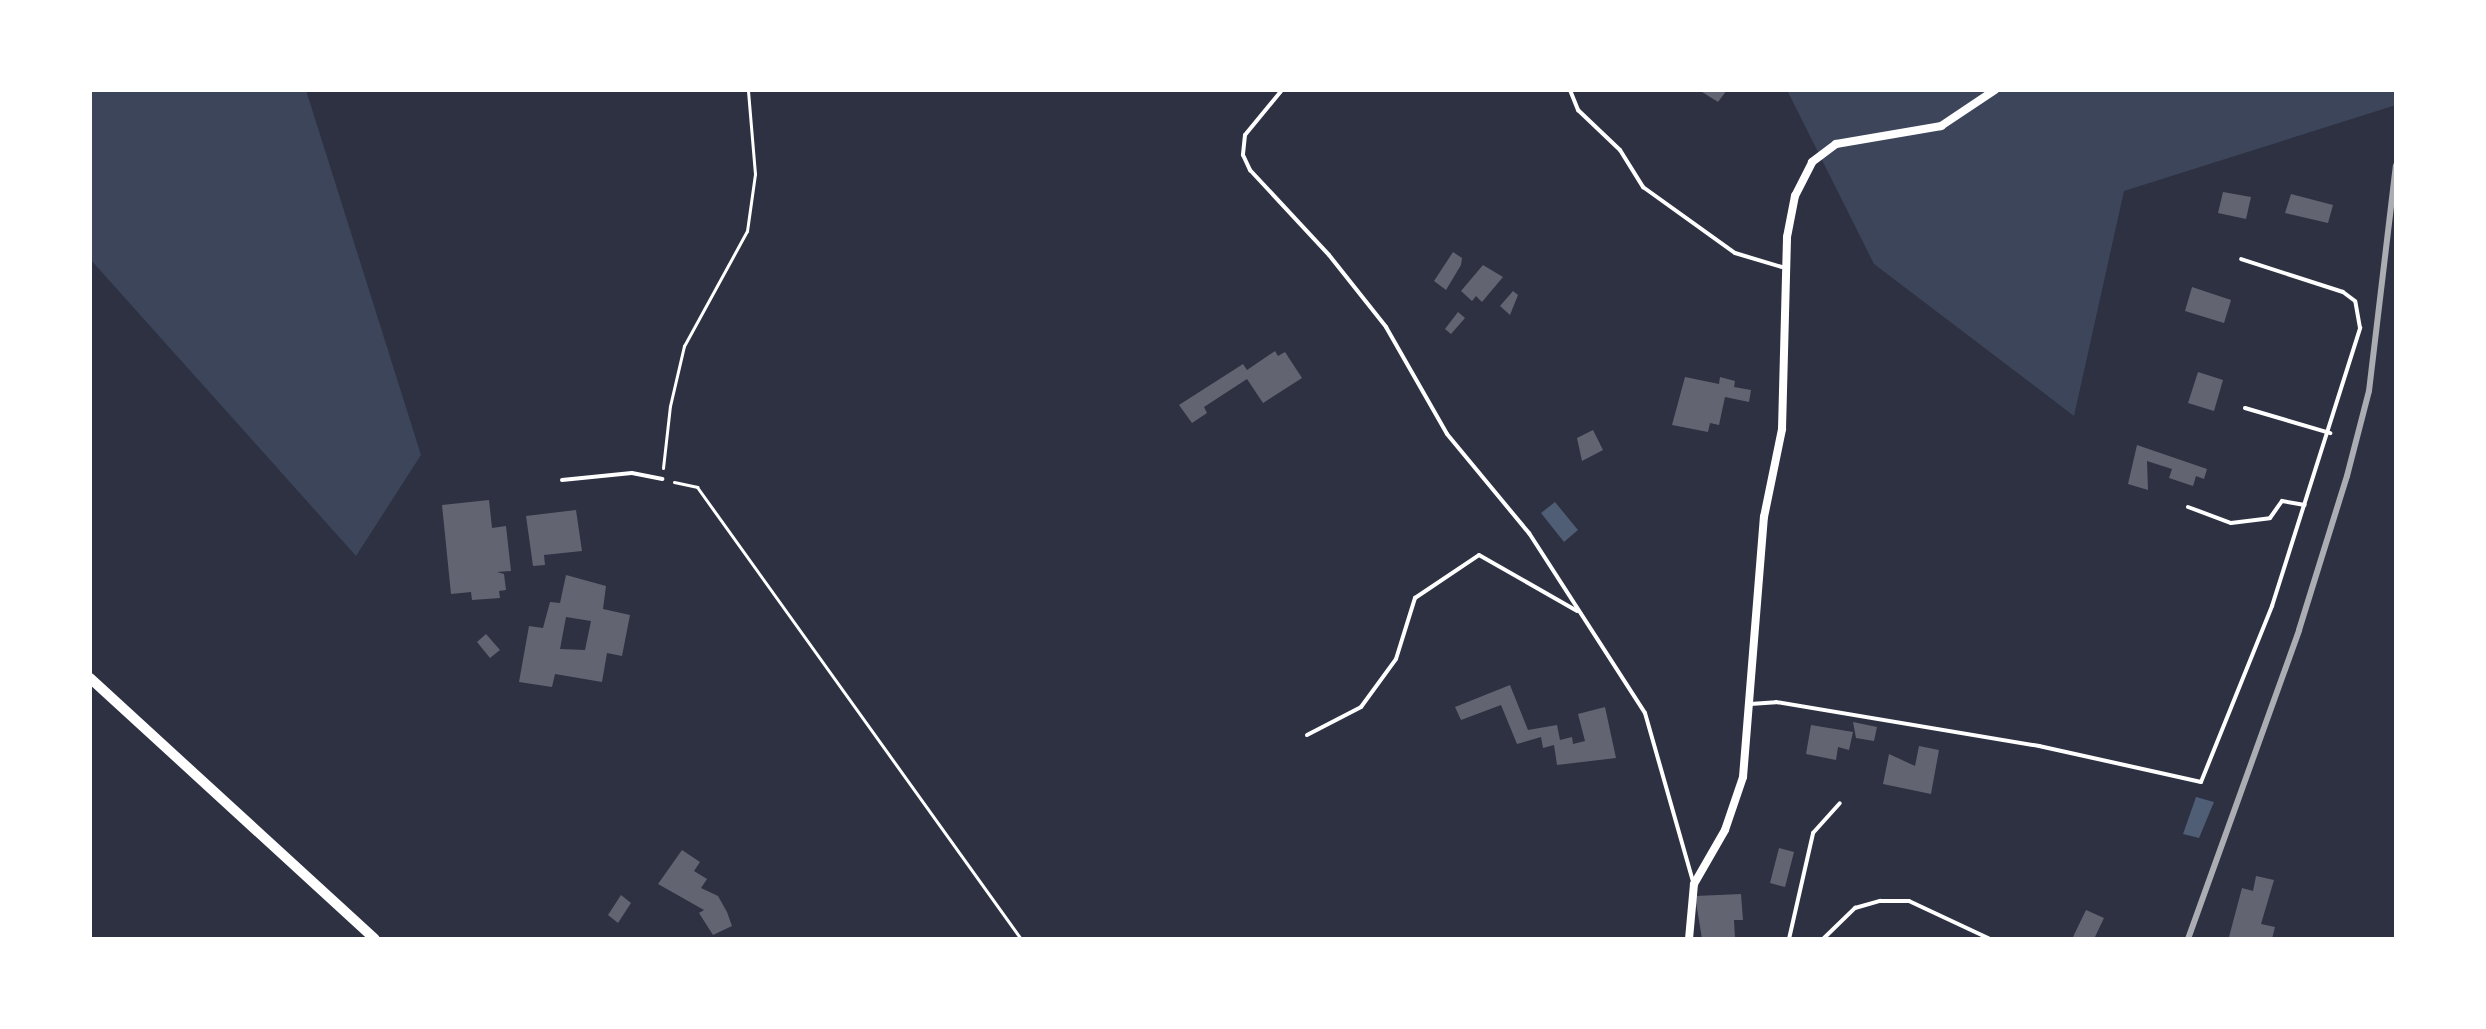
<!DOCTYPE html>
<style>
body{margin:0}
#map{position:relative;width:2486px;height:1029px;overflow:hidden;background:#2d3142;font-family:"Source Sans 3",sans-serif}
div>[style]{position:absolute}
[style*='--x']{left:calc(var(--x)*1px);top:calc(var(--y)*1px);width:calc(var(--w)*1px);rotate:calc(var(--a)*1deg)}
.green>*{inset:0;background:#3c4559}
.water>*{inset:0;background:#4f5d75}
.building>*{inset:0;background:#626471}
.path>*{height:3px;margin:-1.5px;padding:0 1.5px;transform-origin:1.5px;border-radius:1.5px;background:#fff}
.service>*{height:4px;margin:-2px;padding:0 2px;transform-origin:2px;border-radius:2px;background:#fff}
.minor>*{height:8px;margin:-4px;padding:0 4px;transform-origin:4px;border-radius:4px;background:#fff}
.tertiary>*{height:10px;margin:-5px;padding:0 5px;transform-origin:5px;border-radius:5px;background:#fff}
.rail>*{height:6px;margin:-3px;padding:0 3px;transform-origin:3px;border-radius:3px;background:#abadb3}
span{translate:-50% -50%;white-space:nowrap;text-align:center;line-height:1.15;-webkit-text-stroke:8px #fff;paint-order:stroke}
.frame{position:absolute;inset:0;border:92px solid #fff;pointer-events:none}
</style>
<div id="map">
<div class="green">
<i style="clip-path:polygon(90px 90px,306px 90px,421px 455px,356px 556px,90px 259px)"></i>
<i style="clip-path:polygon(1787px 90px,2396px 90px,2396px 105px,2124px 191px,2074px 416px,1874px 264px)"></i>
</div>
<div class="water">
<i style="clip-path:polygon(1555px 502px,1578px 530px,1564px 542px,1541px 513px)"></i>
<i style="clip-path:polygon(2196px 797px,2214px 802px,2199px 838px,2183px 834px)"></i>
</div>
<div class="building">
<i style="clip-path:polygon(1699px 90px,1727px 90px,1718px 102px)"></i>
<i style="clip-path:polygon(2223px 192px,2251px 197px,2246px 219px,2218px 213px)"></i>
<i style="clip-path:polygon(2291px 194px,2333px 205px,2328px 223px,2285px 213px)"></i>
<i style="clip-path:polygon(1453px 252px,1462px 258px,1461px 265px,1446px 290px,1434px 281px)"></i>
<i style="clip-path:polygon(1483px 265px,1503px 277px,1482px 302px,1476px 296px,1472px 301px,1461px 291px)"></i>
<i style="clip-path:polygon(2192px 287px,2231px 300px,2224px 323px,2185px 311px)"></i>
<i style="clip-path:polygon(1513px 291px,1518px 295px,1510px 315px,1500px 306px)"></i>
<i style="clip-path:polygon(1458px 312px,1465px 318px,1451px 334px,1445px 329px)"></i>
<i style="clip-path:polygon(1275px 351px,1278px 356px,1285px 352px,1302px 378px,1263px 403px,1247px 379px,1204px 407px,1207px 413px,1192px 423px,1179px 405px,1243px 364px,1247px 370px)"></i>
<i style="clip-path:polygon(2198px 372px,2223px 380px,2214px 411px,2188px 403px)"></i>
<i style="clip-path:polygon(1685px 377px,1719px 384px,1720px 377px,1735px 381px,1734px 387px,1751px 390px,1749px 402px,1725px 397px,1719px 425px,1710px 423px,1708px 432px,1672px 425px)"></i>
<i style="clip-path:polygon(1593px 430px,1603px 450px,1582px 461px,1577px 438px)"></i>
<i style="clip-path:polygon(2137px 445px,2207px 469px,2204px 479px,2196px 476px,2193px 486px,2169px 478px,2172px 469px,2147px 461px,2148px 490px,2128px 484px)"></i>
<i style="clip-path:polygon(489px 500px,492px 528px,506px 526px,511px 571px,497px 572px,504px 574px,506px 590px,499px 591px,500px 598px,472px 600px,471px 592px,451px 594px,442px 505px)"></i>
<i style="clip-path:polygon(576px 510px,582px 551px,544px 555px,545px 565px,533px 566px,526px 516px)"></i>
<i style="clip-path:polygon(evenodd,566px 575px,606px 586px,603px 609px,630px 615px,622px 656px,607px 653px,602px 682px,555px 674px,552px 687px,519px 682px,529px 626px,543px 628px,550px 602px,560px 603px,566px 575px,566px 617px,591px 621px,585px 650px,560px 649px,566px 617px)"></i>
<i style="clip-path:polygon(486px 634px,500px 650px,490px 658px,477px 642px)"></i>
<i style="clip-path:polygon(1510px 685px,1528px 730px,1557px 725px,1560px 740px,1572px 737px,1573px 744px,1585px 741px,1578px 714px,1605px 707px,1616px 758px,1557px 765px,1554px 745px,1543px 748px,1541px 737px,1517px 744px,1501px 705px,1461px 720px,1455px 707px)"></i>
<i style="clip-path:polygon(1853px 722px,1877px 727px,1874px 741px,1856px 738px)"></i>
<i style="clip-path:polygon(1811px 725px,1853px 732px,1849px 750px,1838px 747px,1836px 760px,1806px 754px)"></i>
<i style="clip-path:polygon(1919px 746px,1939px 750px,1931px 794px,1883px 784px,1889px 754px,1915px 766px)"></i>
<i style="clip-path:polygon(1779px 848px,1794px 852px,1785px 887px,1770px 883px)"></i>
<i style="clip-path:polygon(682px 850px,700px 862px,694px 871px,707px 879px,701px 888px,718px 896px,727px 912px,732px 926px,713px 935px,699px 913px,704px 910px,658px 884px)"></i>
<i style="clip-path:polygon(2256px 876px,2274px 880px,2261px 924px,2275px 927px,2272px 939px,2229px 937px,2242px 888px,2253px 891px)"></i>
<i style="clip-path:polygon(1741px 894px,1743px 920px,1734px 920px,1735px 939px,1702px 939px,1695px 896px)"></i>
<i style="clip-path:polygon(621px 895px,631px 903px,618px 923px,608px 915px)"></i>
<i style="clip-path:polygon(2086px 910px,2104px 918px,2094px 939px,2072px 939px)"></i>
</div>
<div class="path">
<i style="--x:663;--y:468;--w:62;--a:-83.6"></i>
<i style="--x:670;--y:406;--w:62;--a:-76.9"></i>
<i style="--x:684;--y:346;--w:131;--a:-61.3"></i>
<i style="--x:747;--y:231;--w:58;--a:-82"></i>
<i style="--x:755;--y:174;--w:84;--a:-94.8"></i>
<i style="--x:674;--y:482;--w:24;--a:12"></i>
<i style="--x:697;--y:487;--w:556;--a:54.37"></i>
</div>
<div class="service">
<i style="--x:1282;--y:90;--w:58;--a:129.4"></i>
<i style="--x:1245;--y:135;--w:20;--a:96"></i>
<i style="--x:1243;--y:155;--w:17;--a:65"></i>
<i style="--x:1250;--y:170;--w:116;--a:47.1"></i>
<i style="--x:1329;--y:255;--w:92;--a:51.6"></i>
<i style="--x:1386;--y:327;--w:123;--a:60.3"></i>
<i style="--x:1447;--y:434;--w:129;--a:50.4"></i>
<i style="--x:1529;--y:533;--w:214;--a:57.2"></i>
<i style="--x:1645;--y:713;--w:176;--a:74.1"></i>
<i style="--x:1570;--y:90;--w:22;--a:68"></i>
<i style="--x:1578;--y:110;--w:58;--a:43.6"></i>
<i style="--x:1620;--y:150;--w:44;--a:58.1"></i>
<i style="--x:1643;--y:187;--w:113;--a:35.7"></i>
<i style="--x:1735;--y:253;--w:52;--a:16.7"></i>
<i style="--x:2245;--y:408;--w:89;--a:16.4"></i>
<i style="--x:562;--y:480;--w:70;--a:-5.7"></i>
<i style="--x:632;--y:473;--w:31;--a:11"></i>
<i style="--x:2188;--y:507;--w:46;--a:20.4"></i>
<i style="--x:2231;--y:523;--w:39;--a:-7"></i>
<i style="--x:2270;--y:518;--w:21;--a:-55"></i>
<i style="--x:2282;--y:501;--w:23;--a:10"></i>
<i style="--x:1750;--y:704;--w:26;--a:-4"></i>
<i style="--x:1776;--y:702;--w:267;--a:9.5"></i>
<i style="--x:2039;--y:746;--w:166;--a:12.5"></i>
<i style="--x:2201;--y:782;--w:190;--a:-68"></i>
<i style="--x:2272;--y:606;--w:292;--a:-72.4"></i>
<i style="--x:2360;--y:328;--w:27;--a:-100"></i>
<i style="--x:2355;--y:301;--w:15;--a:-143"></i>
<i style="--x:2343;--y:292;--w:107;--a:-162.1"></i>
<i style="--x:1307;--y:735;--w:61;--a:-27.4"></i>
<i style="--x:1361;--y:707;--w:59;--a:-53.9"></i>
<i style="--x:1396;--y:659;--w:64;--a:-72.7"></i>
<i style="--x:1415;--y:598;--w:77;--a:-33.9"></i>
<i style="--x:1479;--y:555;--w:113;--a:29.7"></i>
<i style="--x:1789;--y:939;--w:109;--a:-77.2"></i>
<i style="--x:1813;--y:833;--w:40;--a:-48"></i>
<i style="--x:1823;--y:939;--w:45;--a:-44.1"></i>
<i style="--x:1855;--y:908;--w:26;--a:-16"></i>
<i style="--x:1880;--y:901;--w:29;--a:0"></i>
<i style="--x:1909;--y:901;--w:89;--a:25.1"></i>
</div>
<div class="minor">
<i style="--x:1689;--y:939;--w:55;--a:-84.8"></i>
<i style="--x:1694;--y:884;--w:62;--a:-60.1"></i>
<i style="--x:1725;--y:830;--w:56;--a:-71.2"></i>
<i style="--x:1743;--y:777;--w:261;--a:-85.4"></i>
<i style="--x:1764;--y:517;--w:90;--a:-78.4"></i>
<i style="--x:1782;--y:429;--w:192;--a:-88.5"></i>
<i style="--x:1787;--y:237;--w:42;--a:-79"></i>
<i style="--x:1795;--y:196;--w:38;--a:-63"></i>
<i style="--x:1812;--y:162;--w:30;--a:-37"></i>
<i style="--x:1836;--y:144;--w:107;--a:-9.7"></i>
<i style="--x:1941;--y:126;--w:65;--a:-33.7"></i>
</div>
<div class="tertiary">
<i style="--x:90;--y:678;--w:386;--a:42.5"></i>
</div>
<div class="rail">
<i style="--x:2188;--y:939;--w:328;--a:-70.2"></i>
<i style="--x:2299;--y:630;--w:161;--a:-72.7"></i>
<i style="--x:2347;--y:476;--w:88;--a:-75.5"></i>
<i style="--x:2369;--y:391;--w:227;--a:-83.2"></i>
</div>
<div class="frame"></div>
</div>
